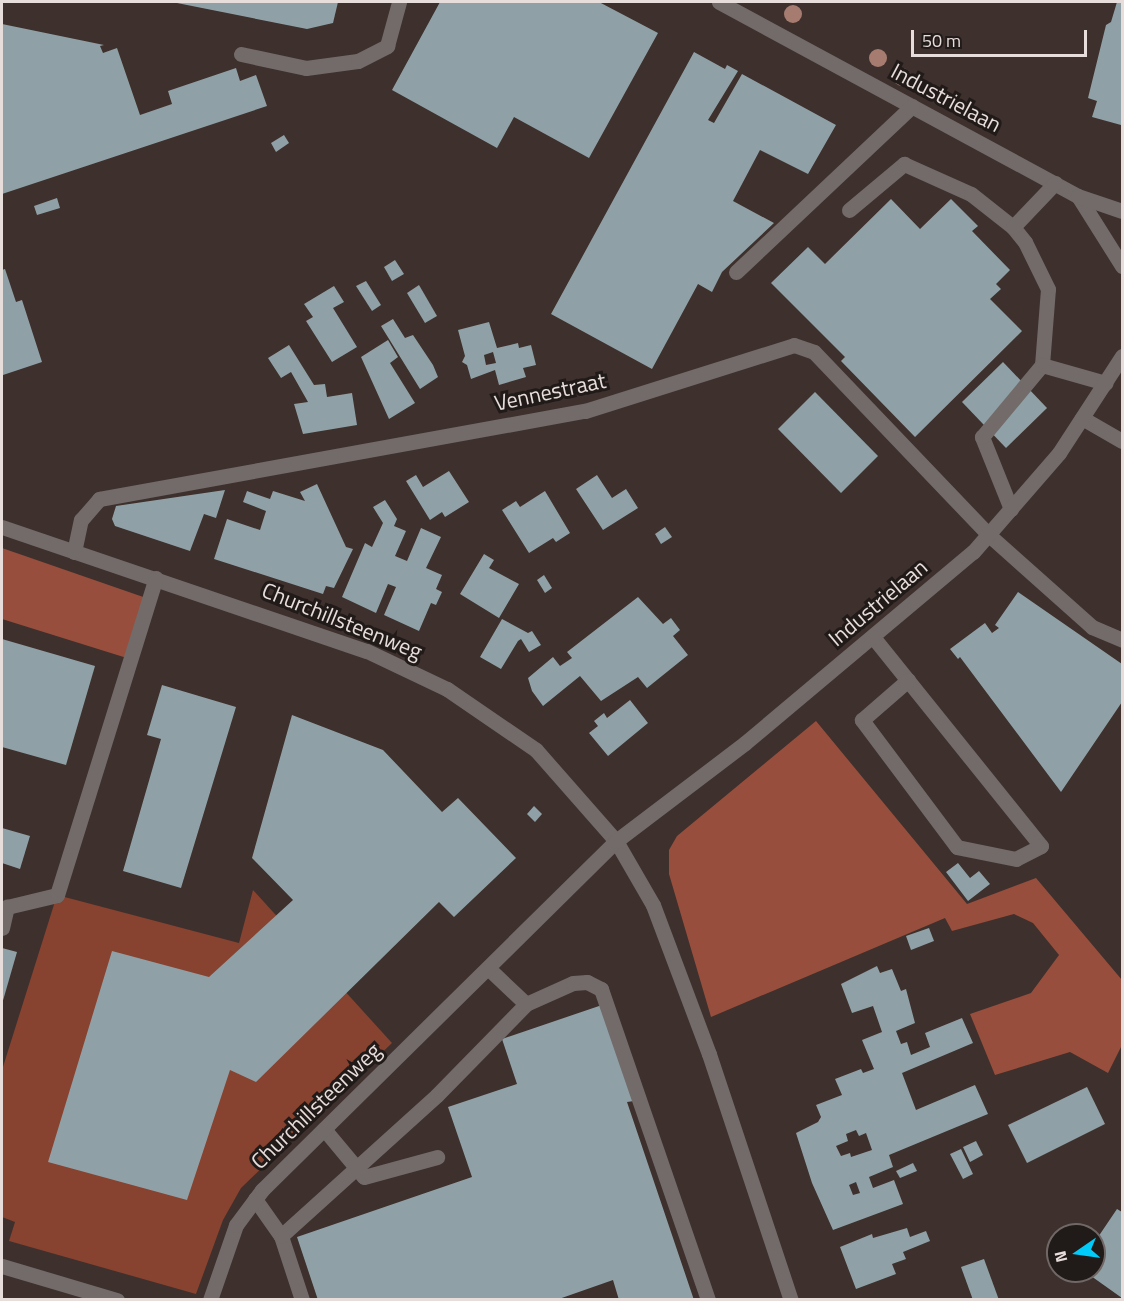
<!DOCTYPE html>
<style>
body{margin:0}
#map{position:relative;width:1124px;height:1301px;overflow:hidden;background:#3e302c;font-family:"Titillium Web",sans-serif}
div>[style]{position:absolute}
[style*='--x']{left:calc(var(--x)*1px);top:calc(var(--y)*1px);width:calc(var(--w)*1px);rotate:calc(var(--a)*1deg)}
.green>*{inset:0;background:#874230}
.forest>*{inset:0;background:#984e3c}
.building>*{inset:0;background:#8fa1a7}
.minor>*{height:15px;margin:-7.5px;padding:0 7.5px;transform-origin:7.5px;border-radius:7.5px;background:#726b69}
.trees>*{width:18px;height:18px;margin:-9px;border-radius:50%;background:#a67c71}
span{translate:-50% -50%;white-space:nowrap;text-align:center;line-height:1.15;-webkit-text-stroke:6px #201a18;paint-order:stroke}
.street-label{font-size:22px;color:#e7dddb}
.frame{position:absolute;inset:0;border:3px solid #e7dddb;pointer-events:none}
.north{position:absolute;left:1046px;top:1223px;width:60px;height:60px;box-sizing:border-box;background:#201a18;border:2px solid #706866;border-radius:50%;rotate:257deg;font-size:16px;font-weight:700;line-height:24px;text-align:center;color:#e7dddb}
.north::after{content:'';display:block;margin:auto;width:21px;height:27px;background:#01cbf9;clip-path:polygon(50% 0,100% 100%,50% 72%,0 100%)}
.scale{position:absolute;left:911px;top:30px;width:176px;height:27px;box-sizing:border-box;border:3px solid #e7dddb;border-top:0;padding-left:8px;font-size:18px;line-height:21px;white-space:nowrap;color:#e7dddb;-webkit-text-stroke:4px #201a18;paint-order:stroke}
</style>
<div id="map">
<div class="green">
<i style="clip-path:polygon(253px 890px,392px 1043px,241px 1188px,223px 1220px,196px 1294px,9px 1241px,15px 1222px,2px 1217px,2px 1070px,57px 895px,239px 943px)"></i>
</div>
<div class="forest">
<i style="clip-path:polygon(2px 548px,149px 599px,130px 659px,2px 619px)"></i>
<i style="clip-path:polygon(816px 721px,967px 904px,1036px 878px,1122px 980px,1122px 1045px,1108px 1073px,1070px 1052px,995px 1075px,970px 1014px,1031px 993px,1059px 955px,1033px 923px,1014px 914px,952px 931px,945px 918px,711px 1017px,669px 874px,669px 850px,677px 836px)"></i>
</div>
<div class="building">
<i style="clip-path:polygon(338px 2px,333px 23px,307px 29px,177px 3px)"></i>
<i style="clip-path:polygon(440px 2px,599px 2px,658px 33px,589px 158px,514px 117px,497px 148px,392px 90px)"></i>
<i style="clip-path:polygon(1117px 2px,1122px 2px,1121px 125px,1092px 117px,1097px 101px,1088px 98px,1106px 25px,1111px 22px)"></i>
<i style="clip-path:polygon(2px 24px,104px 45px,100px 46px,103px 53px,117px 48px,140px 115px,172px 104px,168px 91px,236px 68px,240px 81px,256px 75px,267px 106px,2px 194px)"></i>
<i style="clip-path:polygon(694px 52px,725px 69px,727px 65px,738px 71px,708px 120px,714px 123px,742px 74px,836px 125px,808px 174px,760px 150px,733px 201px,774px 223px,722px 272px,712px 292px,698px 284px,652px 369px,551px 314px)"></i>
<i style="clip-path:polygon(284px 135px,289px 143px,276px 152px,271px 143px)"></i>
<i style="clip-path:polygon(57px 198px,60px 208px,37px 215px,34px 206px)"></i>
<i style="clip-path:polygon(891px 199px,920px 229px,951px 199px,978px 226px,972px 231px,1010px 270px,996px 284px,1001px 289px,990px 299px,1022px 331px,915px 437px,841px 361px,845px 357px,771px 283px,808px 247px,825px 264px)"></i>
<i style="clip-path:polygon(395px 260px,404px 274px,392px 281px,384px 267px)"></i>
<i style="clip-path:polygon(5px 269px,16px 302px,22px 300px,42px 362px,3px 375px,2px 270px)"></i>
<i style="clip-path:polygon(366px 281px,381px 305px,372px 311px,356px 286px)"></i>
<i style="clip-path:polygon(419px 285px,437px 316px,425px 323px,407px 293px)"></i>
<i style="clip-path:polygon(334px 286px,344px 302px,333px 308px,357px 347px,332px 362px,306px 321px,313px 317px,304px 304px)"></i>
<i style="clip-path:polygon(393px 319px,405px 338px,413px 335px,433px 365px,438px 377px,420px 389px,381px 326px)"></i>
<i style="clip-path:polygon(evenodd,489px 322px,497px 348px,518px 343px,519px 348px,531px 345px,536px 365px,523px 368px,526px 377px,499px 385px,495px 370px,471px 379px,467px 365px,462px 362px,465px 356px,458px 330px,489px 322px,493px 352px,496px 363px,486px 365px,484px 355px,493px 352px)"></i>
<i style="clip-path:polygon(388px 340px,398px 357px,390px 363px,415px 403px,389px 419px,361px 357px)"></i>
<i style="clip-path:polygon(289px 345px,314px 385px,325px 384px,327px 397px,352px 393px,357px 425px,303px 434px,294px 404px,308px 402px,291px 372px,281px 378px,268px 358px)"></i>
<i style="clip-path:polygon(1003px 362px,1047px 408px,1006px 448px,962px 402px)"></i>
<i style="clip-path:polygon(815px 392px,878px 456px,841px 493px,778px 429px)"></i>
<i style="clip-path:polygon(449px 471px,469px 502px,445px 517px,442px 512px,430px 520px,406px 481px,416px 475px,423px 487px)"></i>
<i style="clip-path:polygon(597px 475px,612px 498px,626px 489px,638px 508px,603px 530px,576px 489px)"></i>
<i style="clip-path:polygon(317px 484px,346px 547px,353px 549px,334px 588px,326px 586px,323px 594px,214px 559px,227px 519px,260px 530px,266px 511px,243px 502px,247px 491px,270px 499px,273px 491px,305px 501px,300px 492px)"></i>
<i style="clip-path:polygon(225px 490px,216px 518px,204px 514px,190px 551px,115px 526px,112px 519px,116px 506px)"></i>
<i style="clip-path:polygon(545px 491px,570px 533px,556px 542px,553px 538px,529px 553px,502px 510px,516px 501px,520px 507px)"></i>
<i style="clip-path:polygon(385px 500px,397px 519px,394px 526px,406px 531px,395px 556px,407px 561px,421px 528px,441px 537px,426px 568px,442px 575px,436px 589px,442px 592px,436px 605px,431px 603px,419px 631px,384px 615px,396px 587px,388px 584px,376px 613px,342px 597px,365px 543px,372px 547px,383px 523px,373px 507px)"></i>
<i style="clip-path:polygon(665px 527px,672px 537px,661px 544px,655px 534px)"></i>
<i style="clip-path:polygon(484px 554px,494px 560px,489px 568px,519px 584px,499px 618px,460px 594px)"></i>
<i style="clip-path:polygon(544px 575px,552px 588px,545px 593px,537px 580px)"></i>
<i style="clip-path:polygon(1018px 592px,1122px 664px,1122px 702px,1061px 792px,960px 657px,958px 659px,950px 649px,985px 623px,992px 633px,999px 628px,995px 625px)"></i>
<i style="clip-path:polygon(638px 597px,663px 624px,671px 618px,680px 630px,673px 636px,688px 655px,647px 688px,638px 677px,601px 701px,580px 676px,543px 706px,532px 691px,528px 678px,553px 657px,560px 666px,572px 658px,567px 652px)"></i>
<i style="clip-path:polygon(502px 619px,528px 633px,532px 631px,541px 645px,529px 652px,521px 639px,518px 641px,501px 669px,480px 657px)"></i>
<i style="clip-path:polygon(2px 639px,95px 666px,66px 765px,2px 747px)"></i>
<i style="clip-path:polygon(162px 685px,236px 707px,181px 888px,123px 871px,161px 739px,147px 735px)"></i>
<i style="clip-path:polygon(630px 700px,648px 723px,608px 756px,589px 733px,598px 726px,594px 721px,604px 713px,607px 718px)"></i>
<i style="clip-path:polygon(292px 715px,383px 750px,442px 812px,458px 798px,516px 858px,454px 917px,439px 902px,256px 1082px,230px 1070px,187px 1200px,48px 1162px,112px 951px,209px 977px,293px 900px,252px 858px)"></i>
<i style="clip-path:polygon(534px 806px,542px 814px,535px 822px,527px 814px)"></i>
<i style="clip-path:polygon(2px 828px,30px 836px,20px 869px,2px 863px)"></i>
<i style="clip-path:polygon(958px 863px,970px 878px,979px 871px,990px 884px,968px 901px,946px 872px)"></i>
<i style="clip-path:polygon(929px 928px,934px 941px,911px 950px,906px 936px)"></i>
<i style="clip-path:polygon(2px 948px,17px 952px,2px 1004px)"></i>
<i style="clip-path:polygon(evenodd,877px 966px,880px 973px,892px 969px,901px 991px,906px 989px,915px 1023px,896px 1031px,901px 1044px,907px 1042px,911px 1055px,930px 1047px,925px 1033px,962px 1018px,973px 1043px,902px 1073px,916px 1110px,975px 1085px,988px 1114px,889px 1155px,893px 1167px,869px 1177px,873px 1188px,894px 1180px,903px 1204px,833px 1230px,812px 1183px,796px 1133px,818px 1122px,821px 1117px,816px 1105px,842px 1095px,835px 1079px,861px 1069px,863px 1073px,874px 1069px,862px 1040px,882px 1032px,873px 1006px,852px 1013px,841px 984px,877px 966px,856px 1130px,859px 1136px,866px 1133px,872px 1150px,851px 1157px,850px 1153px,841px 1156px,836px 1146px,848px 1141px,846px 1134px,856px 1130px,877px 966px,856px 1182px,860px 1193px,853px 1195px,849px 1185px,856px 1182px)"></i>
<i style="clip-path:polygon(602px 1005px,634px 1101px,627px 1102px,694px 1300px,619px 1300px,613px 1280px,556px 1300px,318px 1300px,297px 1237px,472px 1177px,448px 1107px,517px 1084px,502px 1039px)"></i>
<i style="clip-path:polygon(1087px 1087px,1105px 1124px,1027px 1163px,1008px 1125px)"></i>
<i style="clip-path:polygon(976px 1141px,983px 1155px,970px 1162px,963px 1147px)"></i>
<i style="clip-path:polygon(961px 1149px,973px 1174px,963px 1179px,950px 1154px)"></i>
<i style="clip-path:polygon(913px 1163px,917px 1171px,900px 1178px,896px 1171px)"></i>
<i style="clip-path:polygon(1117px 1209px,1122px 1212px,1122px 1298px,1084px 1271px,1094px 1271px,1094px 1243px)"></i>
<i style="clip-path:polygon(907px 1228px,910px 1237px,926px 1231px,930px 1241px,903px 1252px,906px 1259px,892px 1264px,896px 1274px,856px 1289px,840px 1247px,872px 1234px,873px 1238px)"></i>
<i style="clip-path:polygon(984px 1259px,999px 1300px,973px 1300px,961px 1267px)"></i>
</div>
<div class="minor">
<i style="--x:719;--y:2;--w:408;--a:28.4"></i>
<i style="--x:1078;--y:196;--w:83;--a:57.8"></i>
<i style="--x:241;--y:54;--w:66;--a:12.2"></i>
<i style="--x:306;--y:68;--w:52;--a:-7.7"></i>
<i style="--x:358;--y:61;--w:33;--a:-27"></i>
<i style="--x:387;--y:46;--w:46;--a:-74.7"></i>
<i style="--x:1078;--y:196;--w:46;--a:18.8"></i>
<i style="--x:849;--y:210;--w:72;--a:-39.9"></i>
<i style="--x:904;--y:164;--w:73;--a:24.1"></i>
<i style="--x:971;--y:194;--w:53;--a:38.2"></i>
<i style="--x:736;--y:272;--w:242;--a:-43.3"></i>
<i style="--x:1042;--y:365;--w:76;--a:-85.5"></i>
<i style="--x:1048;--y:289;--w:52;--a:-116.1"></i>
<i style="--x:1025;--y:242;--w:19;--a:-129"></i>
<i style="--x:1013;--y:227;--w:61;--a:-46.3"></i>
<i style="--x:1082;--y:418;--w:46;--a:29.9"></i>
<i style="--x:1011;--y:509;--w:78;--a:-111.9"></i>
<i style="--x:982;--y:437;--w:94;--a:-50.2"></i>
<i style="--x:1042;--y:365;--w:66;--a:15.9"></i>
<i style="--x:2;--y:527;--w:385;--a:18.8"></i>
<i style="--x:367;--y:651;--w:89;--a:25.4"></i>
<i style="--x:447;--y:689;--w:108;--a:34.4"></i>
<i style="--x:536;--y:750;--w:121;--a:48.7"></i>
<i style="--x:616;--y:841;--w:74;--a:60"></i>
<i style="--x:653;--y:905;--w:159;--a:69.4"></i>
<i style="--x:709;--y:1054;--w:259;--a:71.6"></i>
<i style="--x:74;--y:552;--w:33;--a:-78"></i>
<i style="--x:81;--y:520;--w:28;--a:-49"></i>
<i style="--x:99;--y:499;--w:494;--a:-10.3"></i>
<i style="--x:585;--y:411;--w:219;--a:-17.5"></i>
<i style="--x:794;--y:345;--w:21;--a:19"></i>
<i style="--x:814;--y:352;--w:255;--a:46.3"></i>
<i style="--x:990;--y:536;--w:137;--a:41.7"></i>
<i style="--x:1092;--y:627;--w:33;--a:23"></i>
<i style="--x:873;--y:637;--w:268;--a:51.2"></i>
<i style="--x:1041;--y:846;--w:28;--a:153"></i>
<i style="--x:1016;--y:859;--w:60;--a:-168.5"></i>
<i style="--x:957;--y:847;--w:159;--a:-126.8"></i>
<i style="--x:862;--y:720;--w:61;--a:-41"></i>
<i style="--x:2;--y:928;--w:22;--a:-77"></i>
<i style="--x:7;--y:907;--w:51;--a:-13.5"></i>
<i style="--x:57;--y:895;--w:332;--a:-72.7"></i>
<i style="--x:488;--y:968;--w:52;--a:43.5"></i>
<i style="--x:324;--y:1129;--w:62;--a:50.2"></i>
<i style="--x:364;--y:1177;--w:76;--a:-15.3"></i>
<i style="--x:255;--y:1199;--w:45;--a:54.9"></i>
<i style="--x:281;--y:1236;--w:67;--a:71.8"></i>
<i style="--x:281;--y:1236;--w:210;--a:-42.1"></i>
<i style="--x:437;--y:1095;--w:127;--a:-45.6"></i>
<i style="--x:526;--y:1004;--w:51;--a:-24.1"></i>
<i style="--x:573;--y:983;--w:14;--a:-4"></i>
<i style="--x:587;--y:982;--w:16;--a:27"></i>
<i style="--x:601;--y:989;--w:329;--a:71"></i>
<i style="--x:2;--y:1266;--w:120;--a:16.5"></i>
<i style="--x:210;--y:1300;--w:79;--a:-70.9"></i>
<i style="--x:236;--y:1225;--w:44;--a:-53.4"></i>
<i style="--x:262;--y:1190;--w:497;--a:-44.6"></i>
<i style="--x:616;--y:841;--w:162;--a:-37.2"></i>
<i style="--x:745;--y:743;--w:297;--a:-40"></i>
<i style="--x:973;--y:552;--w:131;--a:-49"></i>
<i style="--x:1059;--y:453;--w:116;--a:-57"></i>
</div>
<div class="trees">
<i style="left:793px;top:14px"></i>
<i style="left:878px;top:58px"></i>
<i style="left:902px;top:77px"></i>
</div>
<div class="street-label">
<span style="left:946px;top:98px;rotate:28deg">Industrielaan</span>
<span style="left:550px;top:392px;rotate:-12deg">Vennestraat</span>
<span style="left:878px;top:603px;rotate:-40deg">Industrielaan</span>
<span style="left:342px;top:621px;rotate:22deg">Churchillsteenweg</span>
<span style="left:316px;top:1106px;rotate:-44deg">Churchillsteenweg</span>
</div>
<div class="frame"></div>
<div class="north">N</div>
<div class="scale">50 m</div>
</div>
